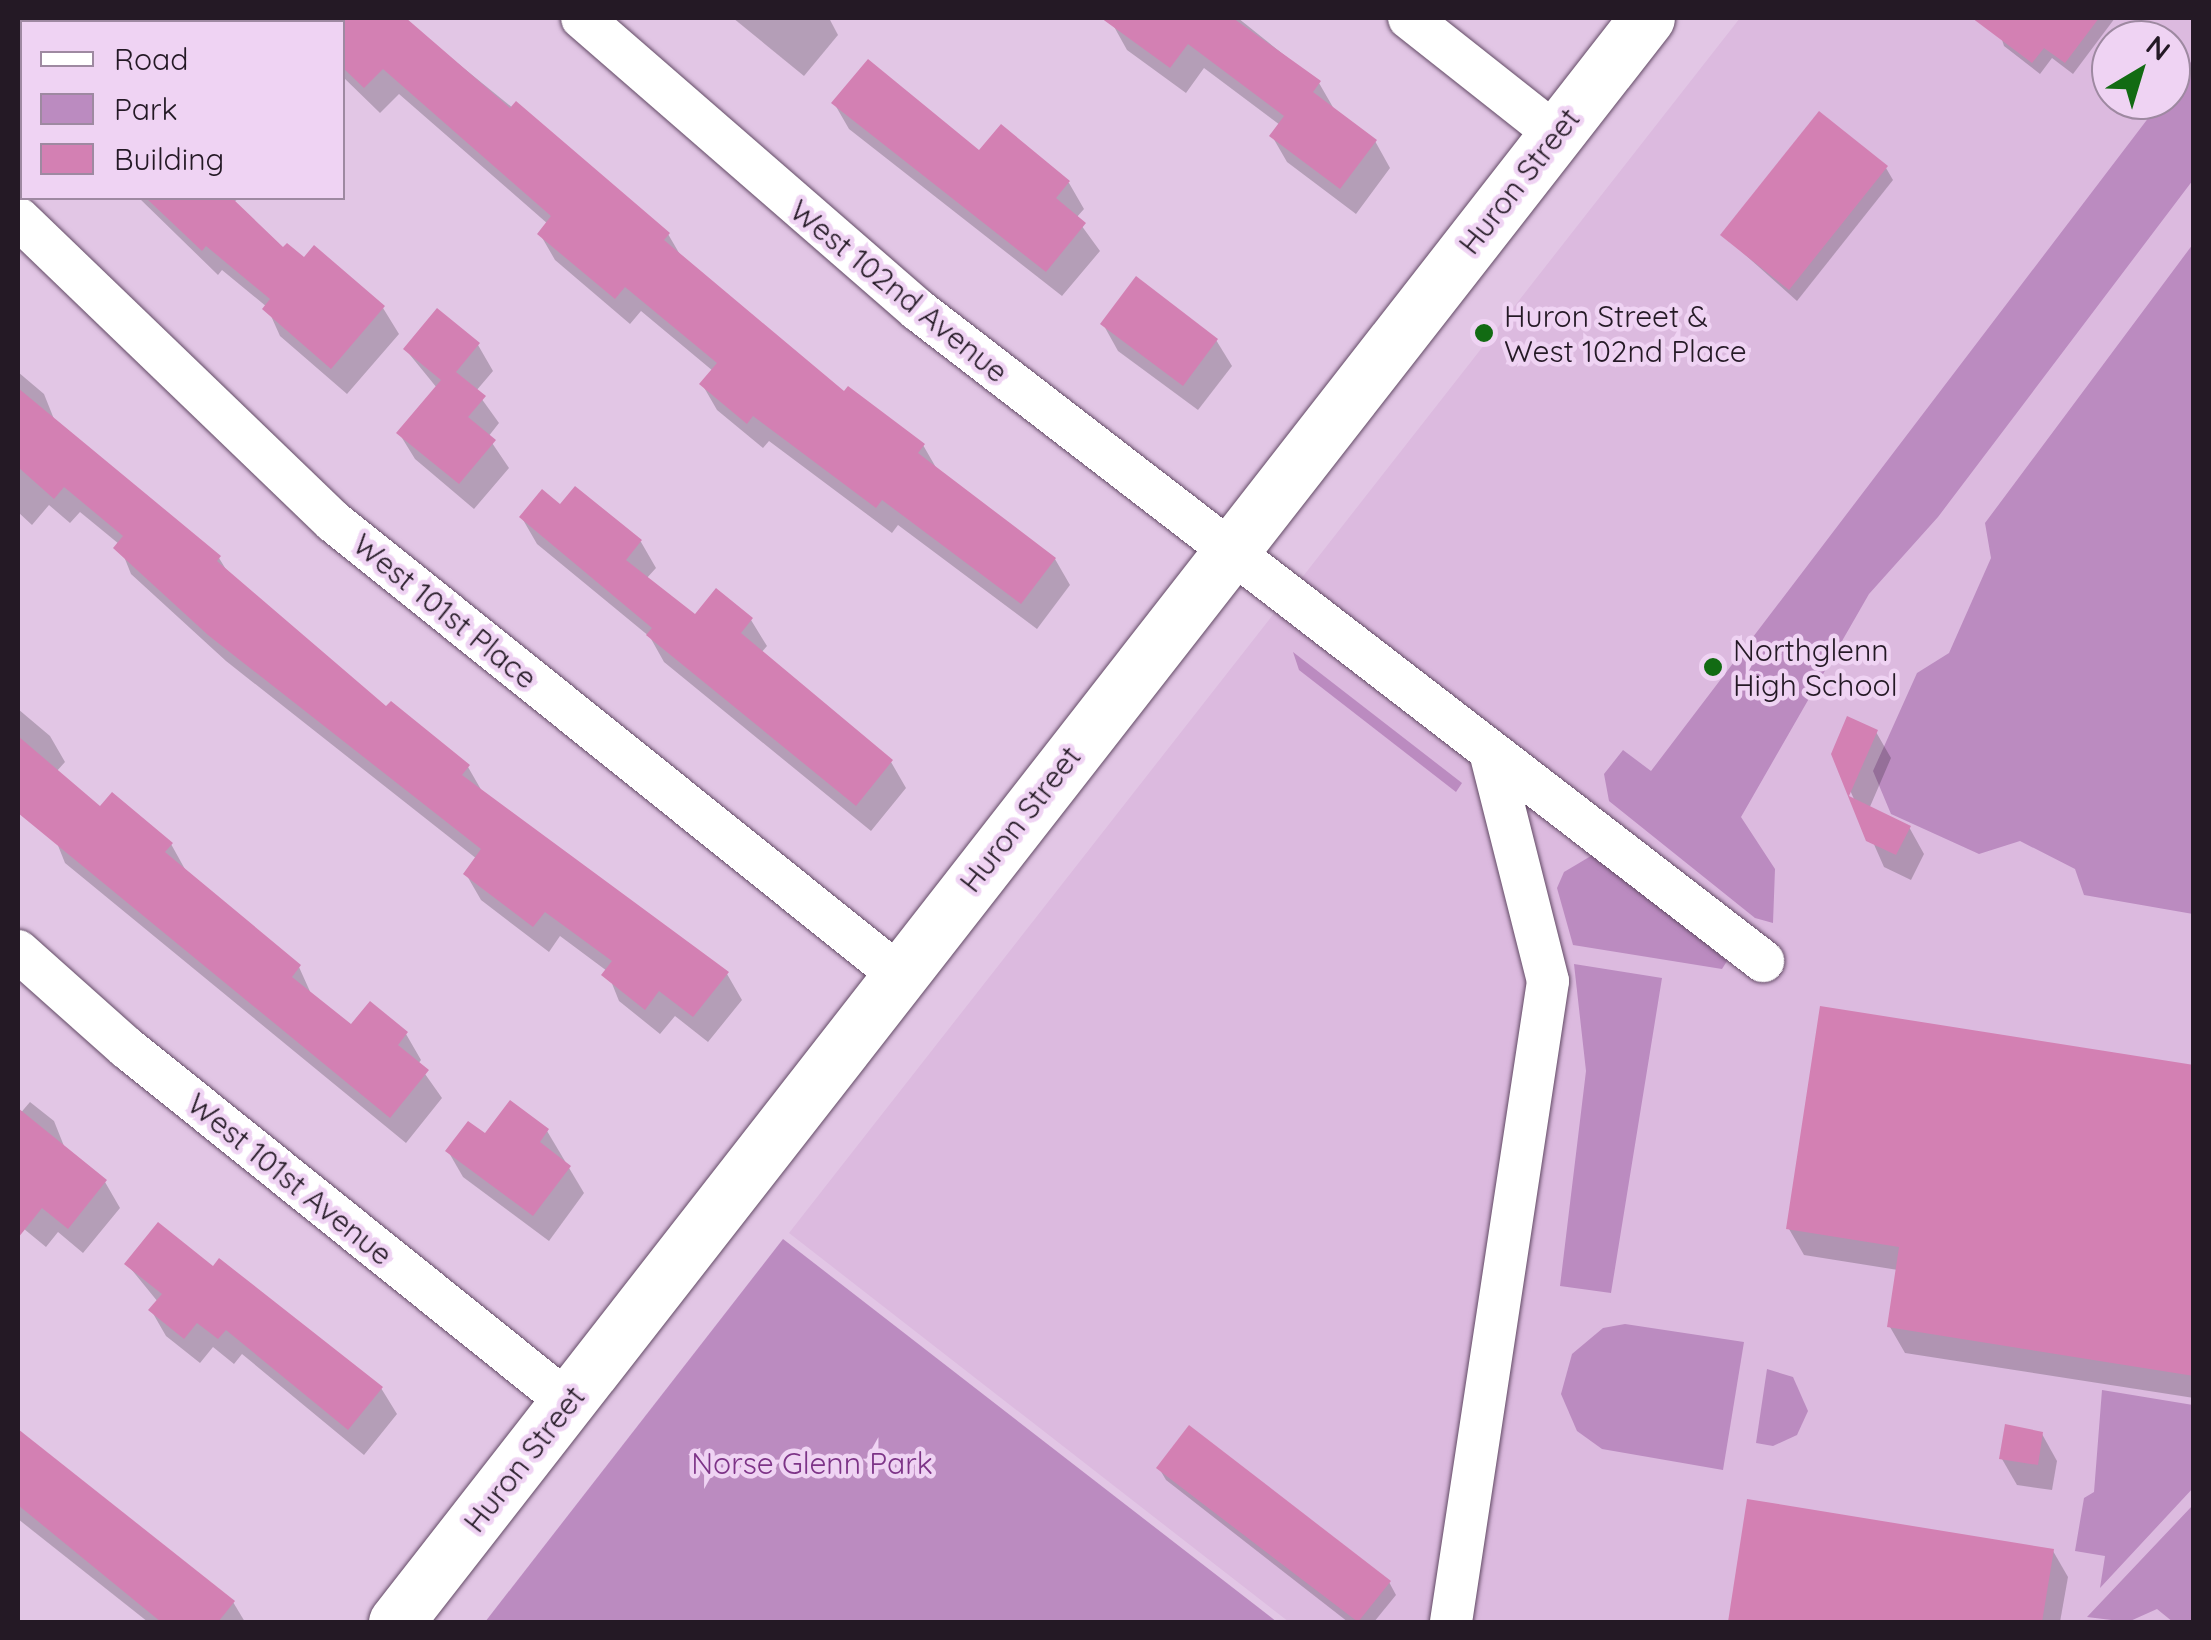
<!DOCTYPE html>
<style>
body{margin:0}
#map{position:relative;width:2211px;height:1640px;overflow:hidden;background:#e2c6e5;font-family:Quicksand,sans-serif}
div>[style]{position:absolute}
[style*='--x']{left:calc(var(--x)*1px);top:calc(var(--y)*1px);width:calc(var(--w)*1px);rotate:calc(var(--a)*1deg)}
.built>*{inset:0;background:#dcbadf}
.green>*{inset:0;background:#bb8bc0}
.shadow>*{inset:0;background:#0003}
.building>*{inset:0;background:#d380b3}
.roads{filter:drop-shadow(0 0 2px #624a65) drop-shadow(0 0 2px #624a65)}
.minor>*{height:42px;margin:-21px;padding:0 21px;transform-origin:21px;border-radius:21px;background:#fff}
.secondary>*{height:55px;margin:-27.5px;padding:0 27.5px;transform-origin:27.5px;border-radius:27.5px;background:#fff}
.dots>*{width:28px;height:28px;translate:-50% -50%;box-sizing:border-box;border:5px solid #efd3f3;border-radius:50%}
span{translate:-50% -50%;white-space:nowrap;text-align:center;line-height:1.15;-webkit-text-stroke:9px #efd3f3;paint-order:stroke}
.street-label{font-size:30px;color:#241925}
.poi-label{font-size:30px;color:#241925}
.left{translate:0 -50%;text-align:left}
.park-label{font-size:30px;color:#7d3387}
.frame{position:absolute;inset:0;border:20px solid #241925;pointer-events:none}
.legend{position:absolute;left:20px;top:20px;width:325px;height:180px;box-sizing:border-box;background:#efd3f3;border:2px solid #9e89a1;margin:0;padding:12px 18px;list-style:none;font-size:30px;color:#241925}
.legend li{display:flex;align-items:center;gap:20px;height:50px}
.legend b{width:50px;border:2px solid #9e89a1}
.north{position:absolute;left:2091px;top:20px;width:100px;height:100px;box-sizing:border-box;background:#efd3f3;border:2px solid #9e89a1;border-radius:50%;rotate:38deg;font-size:28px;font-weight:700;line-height:40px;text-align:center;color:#241925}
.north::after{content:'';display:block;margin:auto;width:35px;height:45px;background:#126b13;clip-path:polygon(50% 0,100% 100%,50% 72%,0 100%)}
</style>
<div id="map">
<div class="built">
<i style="clip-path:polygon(evenodd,1740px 18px,2193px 18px,2193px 1622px,1289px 1622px,789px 1233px,1740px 18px,2111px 40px,2171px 40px,2171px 100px,2111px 100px,2111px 40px)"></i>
</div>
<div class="green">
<i style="clip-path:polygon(2193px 59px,2193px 180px,1938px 517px,1869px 594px,1741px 817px,1775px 869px,1773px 923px,1755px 918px,1609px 801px,1604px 774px,1623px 750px,1651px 771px,2162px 100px,2171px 100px,2171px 89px)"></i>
<i style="clip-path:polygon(2193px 244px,2193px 914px,2084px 895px,2075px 869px,2020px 841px,1979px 854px,1891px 814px,1873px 771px,1917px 673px,1949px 653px,1991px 558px,1985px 523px)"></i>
<i style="clip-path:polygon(1293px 652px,1462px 783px,1456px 792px,1299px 670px)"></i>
<i style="clip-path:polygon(1596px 853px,1727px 961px,1722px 969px,1573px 945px,1557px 888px,1564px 872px)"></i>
<i style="clip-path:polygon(1574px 964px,1662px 978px,1611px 1293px,1560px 1286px,1586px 1071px)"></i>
<i style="clip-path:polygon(783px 1239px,1277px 1622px,485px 1622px)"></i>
<i style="clip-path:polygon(1625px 1324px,1744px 1342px,1723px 1470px,1602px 1449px,1577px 1431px,1561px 1394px,1572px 1354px,1603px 1328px)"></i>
<i style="clip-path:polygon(1767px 1369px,1793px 1377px,1808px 1411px,1797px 1435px,1773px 1446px,1756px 1443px)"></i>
<i style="clip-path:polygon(2102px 1390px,2193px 1405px,2194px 1487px,2100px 1588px,2105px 1556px,2075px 1551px,2084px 1498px,2094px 1492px)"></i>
<i style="clip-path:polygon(2193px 1505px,2193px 1622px,2173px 1622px,2157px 1609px,2128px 1622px,2087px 1617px)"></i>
</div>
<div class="shadow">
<i style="clip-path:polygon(45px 18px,70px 18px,76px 22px,40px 22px)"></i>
<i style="clip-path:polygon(318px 18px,402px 18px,668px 234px,682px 258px,845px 395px,923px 445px,938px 471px,1055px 559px,1070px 585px,1037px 629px,898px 525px,892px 533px,769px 441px,763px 448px,717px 410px,702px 384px,713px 371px,641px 311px,630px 324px,555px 260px,540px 234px,548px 224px,399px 94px,380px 113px,342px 76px,342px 22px,313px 22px)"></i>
<i style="clip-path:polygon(733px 18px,829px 18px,838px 35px,804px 76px)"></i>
<i style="clip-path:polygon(1116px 18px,1238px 18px,1319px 83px,1334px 109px,1375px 141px,1390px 168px,1356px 214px,1287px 162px,1272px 136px,1280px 125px,1204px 68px,1186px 93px,1127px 50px,1112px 23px)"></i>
<i style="clip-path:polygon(1995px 18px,2115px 18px,2073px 74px,2052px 58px,2040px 74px,2004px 46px)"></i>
<i style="clip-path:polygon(22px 41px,22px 81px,18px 73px)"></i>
<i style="clip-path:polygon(834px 103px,1069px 183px,1084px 209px,1076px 218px,1100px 251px,1062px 296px,849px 129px)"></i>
<i style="clip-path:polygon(1886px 168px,1893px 180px,1797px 301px,1723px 235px)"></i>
<i style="clip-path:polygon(139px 198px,239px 198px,234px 202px,284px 251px,305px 261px,315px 249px,383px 308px,399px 334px,347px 394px,280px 336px,267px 307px,222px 270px,218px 275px)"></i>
<i style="clip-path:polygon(1103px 324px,1216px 340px,1232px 366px,1198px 410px,1118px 351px)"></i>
<i style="clip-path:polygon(478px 345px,493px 371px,476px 391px,499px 423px,488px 437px,509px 468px,474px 509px,415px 459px,399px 433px,437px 388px,406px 350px)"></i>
<i style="clip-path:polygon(18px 372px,44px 394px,56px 424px,219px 558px,230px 576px,387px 710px,468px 767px,483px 793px,727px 974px,742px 1000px,708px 1042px,675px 1016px,660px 1034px,619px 1001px,607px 971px,560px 936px,549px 952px,481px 900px,466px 874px,477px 859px,226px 661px,131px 574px,119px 544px,80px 512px,70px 523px,49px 505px,32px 525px,18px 512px)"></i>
<i style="clip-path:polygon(561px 508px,641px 542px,656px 568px,646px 579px,696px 618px,716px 592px,751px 620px,767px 646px,761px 653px,891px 762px,906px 788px,871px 831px,664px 662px,650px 637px,537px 544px,522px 518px)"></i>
<i style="clip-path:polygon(18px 709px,50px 736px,65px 762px,56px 772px,101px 809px,171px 844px,186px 871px,299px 967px,312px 996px,352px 1027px,406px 1034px,421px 1060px,418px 1064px,442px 1098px,406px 1143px,65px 863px,53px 833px,18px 804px)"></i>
<i style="clip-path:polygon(1876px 732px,1891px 758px,1869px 809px,1909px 827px,1924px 854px,1911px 880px,1884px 867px,1834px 754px)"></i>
<i style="clip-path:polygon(2194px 1068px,2194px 1398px,1905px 1353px,1890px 1327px,1898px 1270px,1804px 1255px,1789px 1229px)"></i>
<i style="clip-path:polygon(30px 1102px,54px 1121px,66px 1151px,105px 1182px,120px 1208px,83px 1253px,58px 1232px,46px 1247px,18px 1224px,18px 1116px)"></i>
<i style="clip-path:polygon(547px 1131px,584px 1193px,549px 1241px,463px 1177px,448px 1151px,486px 1137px)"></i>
<i style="clip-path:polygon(127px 1264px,213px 1270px,381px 1388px,397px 1414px,364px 1455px,242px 1354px,234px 1364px,213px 1347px,200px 1363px,166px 1336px,151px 1310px,158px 1302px)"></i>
<i style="clip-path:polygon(18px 1434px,233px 1602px,245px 1622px,148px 1622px,18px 1519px)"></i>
<i style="clip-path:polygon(2042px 1434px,2057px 1461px,2052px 1490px,2017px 1485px,2002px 1459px)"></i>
<i style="clip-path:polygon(1159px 1468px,1389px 1582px,1396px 1595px,1374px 1622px,1348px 1622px,1166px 1480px)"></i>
<i style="clip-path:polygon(1749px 1502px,2053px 1551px,2068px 1577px,2060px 1622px,1730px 1622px)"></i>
</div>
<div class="building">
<i style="clip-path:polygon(342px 18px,406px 18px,510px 108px,516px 101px,670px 233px,664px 240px,844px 391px,848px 386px,925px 444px,918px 453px,1056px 558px,1021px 604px,882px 500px,876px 508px,753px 416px,747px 424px,699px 384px,717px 363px,625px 287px,615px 299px,537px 234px,551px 216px,383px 69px,364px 88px,342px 67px)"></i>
<i style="clip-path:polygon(1101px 18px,1233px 18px,1321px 81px,1313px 92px,1377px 140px,1340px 189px,1269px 136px,1284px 116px,1188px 44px,1170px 68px)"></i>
<i style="clip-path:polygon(1972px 18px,2099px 18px,2065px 63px,2044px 48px,2032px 63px)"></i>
<i style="clip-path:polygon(868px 59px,979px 150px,1001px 124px,1070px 181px,1056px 198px,1086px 223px,1046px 272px,831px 103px)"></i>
<i style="clip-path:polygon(1819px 111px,1888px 166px,1789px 290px,1720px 235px)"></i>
<i style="clip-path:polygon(146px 198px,232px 198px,283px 247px,287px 243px,304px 257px,314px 245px,385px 306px,331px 369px,262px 309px,270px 299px,206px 246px,202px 251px)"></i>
<i style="clip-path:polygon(1136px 276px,1218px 339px,1183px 386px,1100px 324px)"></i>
<i style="clip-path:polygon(437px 308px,480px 343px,456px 372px,486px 396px,468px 417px,496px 440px,459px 484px,396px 433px,441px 380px,403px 349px)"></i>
<i style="clip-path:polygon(18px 388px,221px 556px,217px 561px,386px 706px,391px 701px,470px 765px,462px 775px,729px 972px,693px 1017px,659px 991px,645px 1010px,601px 975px,612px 961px,545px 912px,533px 927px,463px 874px,481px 849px,208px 635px,113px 548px,123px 536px,64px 487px,54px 499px,18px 467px)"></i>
<i style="clip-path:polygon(575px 486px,642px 540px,626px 560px,695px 614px,716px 588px,753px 618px,741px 633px,893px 760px,856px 806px,646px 635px,652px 628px,519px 517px,542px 489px,560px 504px)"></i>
<i style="clip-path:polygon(1847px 716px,1878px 730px,1849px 796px,1911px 826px,1896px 855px,1866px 841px,1831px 754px)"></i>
<i style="clip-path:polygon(18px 736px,100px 806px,112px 792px,173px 843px,165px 852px,301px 965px,292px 977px,351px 1024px,370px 1001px,408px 1032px,398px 1045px,429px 1070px,390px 1118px,18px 813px)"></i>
<i style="clip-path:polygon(1820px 1006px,2194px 1065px,2194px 1376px,1887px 1327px,1899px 1247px,1786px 1229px)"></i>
<i style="clip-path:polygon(510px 1100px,549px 1129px,540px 1142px,571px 1166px,533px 1216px,445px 1151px,468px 1121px,485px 1133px)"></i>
<i style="clip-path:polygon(18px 1108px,107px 1180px,68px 1229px,42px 1208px,18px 1238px)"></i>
<i style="clip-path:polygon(158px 1222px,213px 1266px,219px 1258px,383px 1387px,348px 1430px,226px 1330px,218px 1339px,197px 1323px,184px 1339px,148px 1310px,162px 1294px,124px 1264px)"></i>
<i style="clip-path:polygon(2005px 1424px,2043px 1432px,2038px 1465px,1999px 1459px)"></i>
<i style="clip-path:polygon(1189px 1425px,1391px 1581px,1358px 1622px,1156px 1468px)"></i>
<i style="clip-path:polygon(18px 1429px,235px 1601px,218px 1622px,161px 1622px,18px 1505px)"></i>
<i style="clip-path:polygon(1747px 1499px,2054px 1549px,2042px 1622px,1728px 1622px)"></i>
</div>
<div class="roads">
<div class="minor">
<i style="--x:582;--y:18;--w:445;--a:41"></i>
<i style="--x:918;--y:310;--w:1067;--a:37.61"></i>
<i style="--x:1409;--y:18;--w:187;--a:38.3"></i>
<i style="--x:18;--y:218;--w:438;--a:43.9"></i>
<i style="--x:334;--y:522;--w:724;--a:38.72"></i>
<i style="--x:18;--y:951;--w:146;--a:41.7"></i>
<i style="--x:127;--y:1048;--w:566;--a:38.75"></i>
<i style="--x:1451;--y:1622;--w:648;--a:-81.39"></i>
<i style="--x:1548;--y:981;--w:236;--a:-104.2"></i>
</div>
<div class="secondary">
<i style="--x:396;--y:1622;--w:2034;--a:-52.05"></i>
</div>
</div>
<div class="dots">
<i style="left:1484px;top:333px;background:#126b13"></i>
<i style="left:1713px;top:667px;background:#126b13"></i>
</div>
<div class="street-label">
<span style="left:1519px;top:181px;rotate:-52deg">Huron Street</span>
<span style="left:899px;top:291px;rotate:39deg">West 102nd Avenue</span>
<span style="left:445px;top:611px;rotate:39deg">West 101st Place</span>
<span style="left:1020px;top:819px;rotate:-52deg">Huron Street</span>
<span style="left:290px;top:1179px;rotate:39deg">West 101st Avenue</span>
<span style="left:524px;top:1459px;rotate:-52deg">Huron Street</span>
</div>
<div class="poi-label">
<span class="left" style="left:1504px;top:333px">Huron Street &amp;<br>West 102nd Place</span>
<span class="left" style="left:1733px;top:667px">Northglenn<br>High School</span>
</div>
<div class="park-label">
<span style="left:812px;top:1463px">Norse Glenn Park</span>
</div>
<div class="frame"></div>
<ul class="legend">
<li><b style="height:12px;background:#fff"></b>Road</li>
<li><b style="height:28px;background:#bb8bc0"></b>Park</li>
<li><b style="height:28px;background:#d380b3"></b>Building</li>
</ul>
<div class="north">N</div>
</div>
